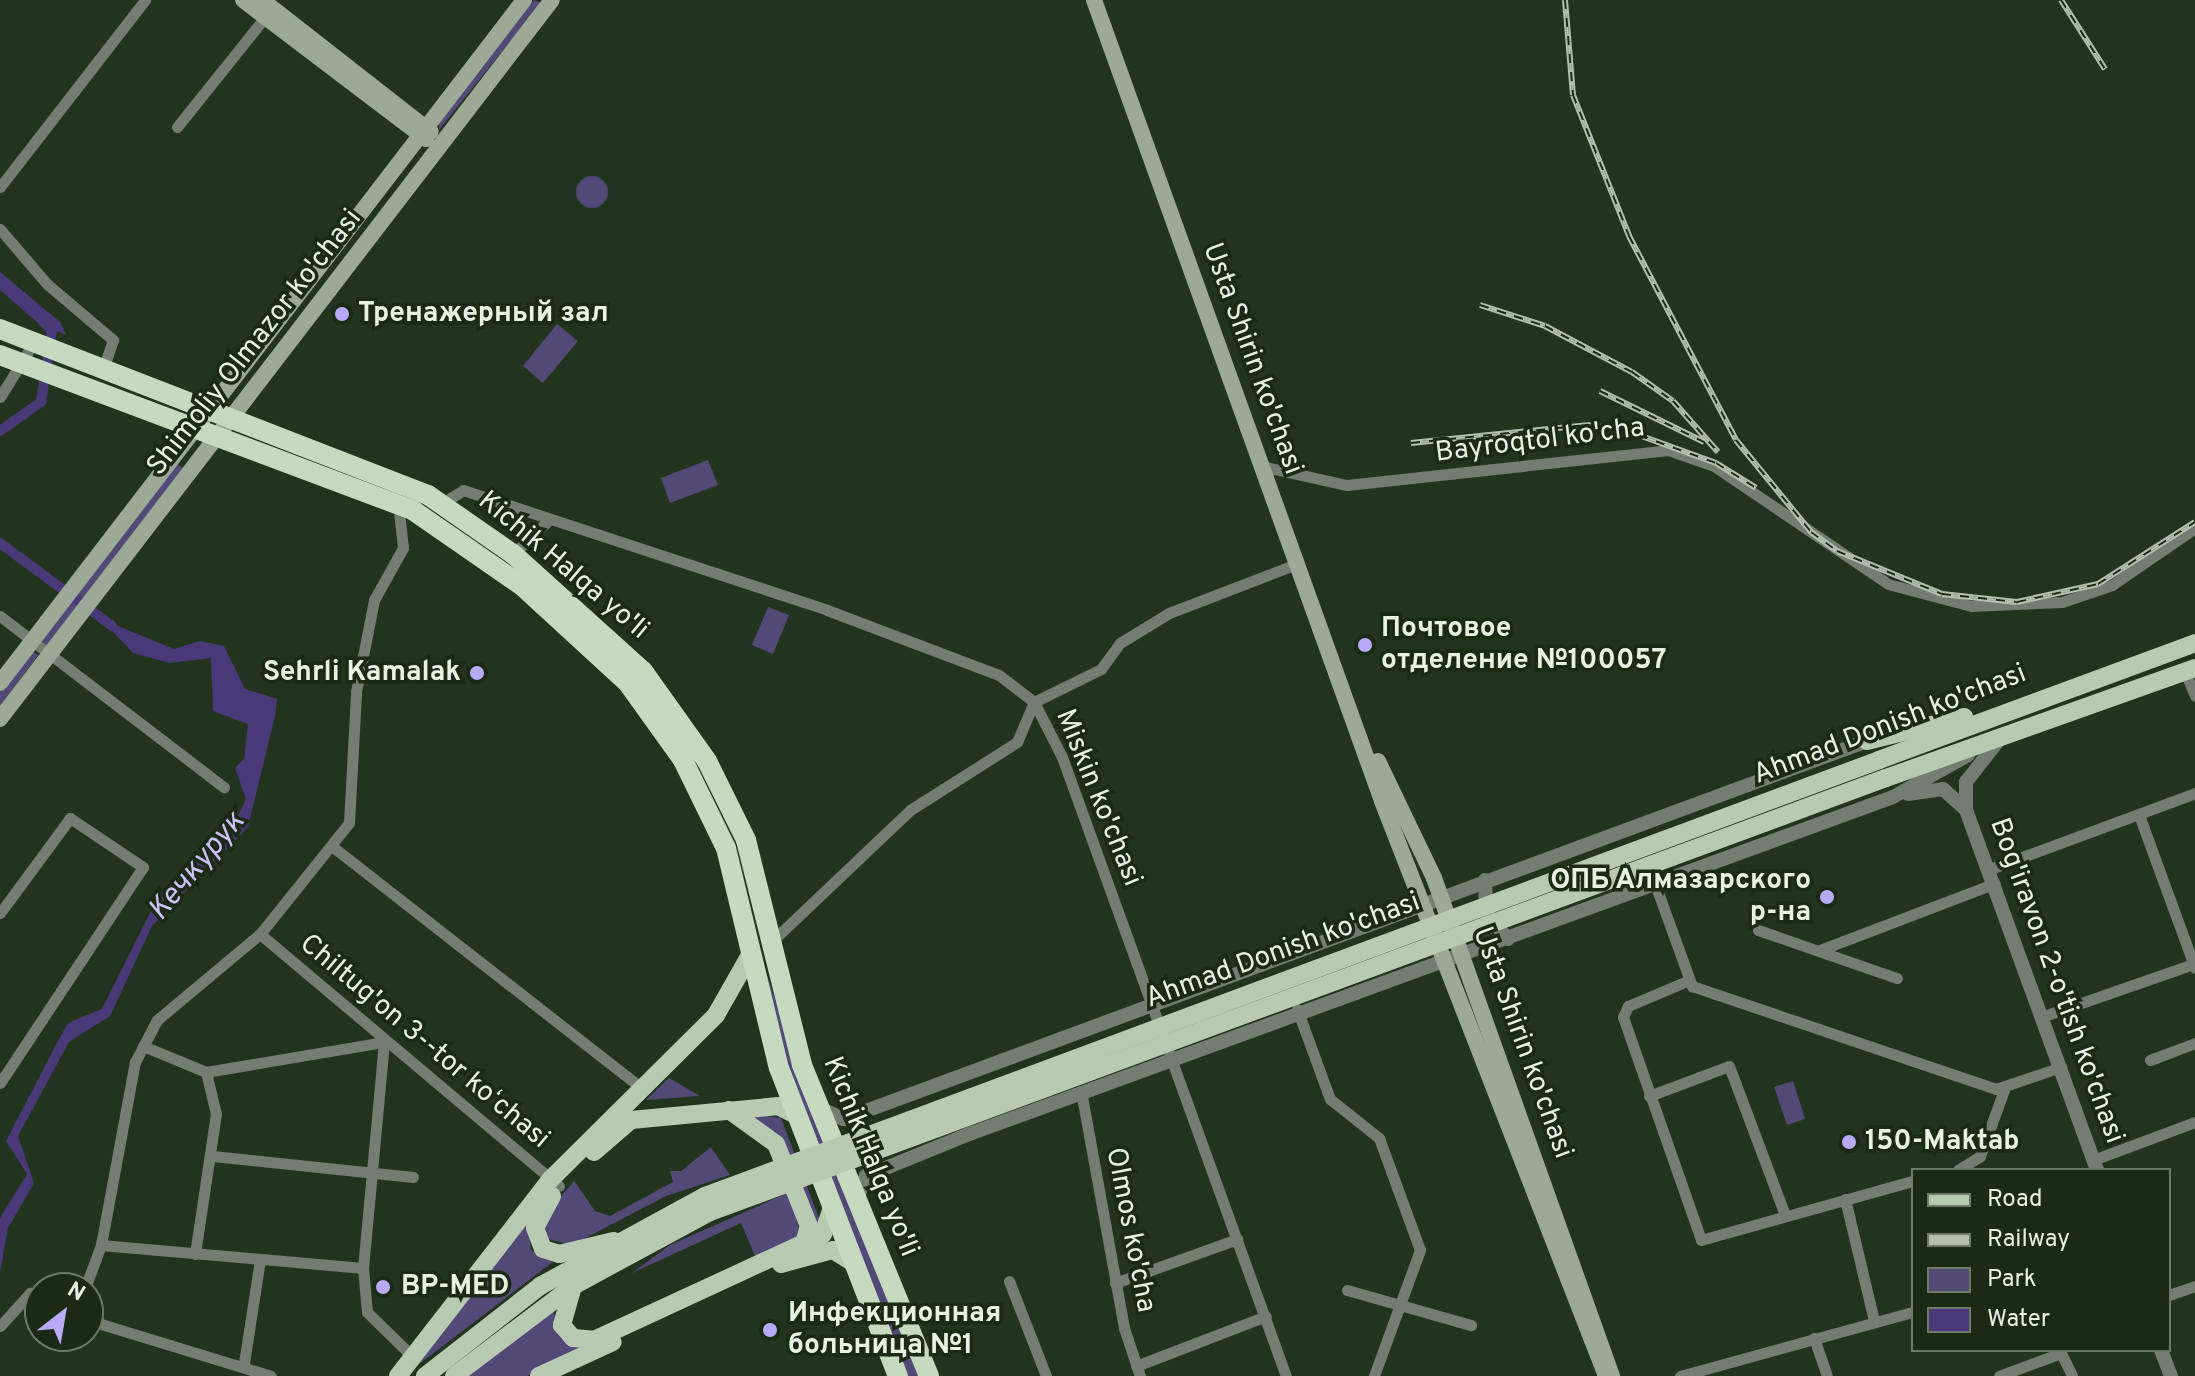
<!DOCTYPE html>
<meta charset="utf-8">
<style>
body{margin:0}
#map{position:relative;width:2195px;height:1376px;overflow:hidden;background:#23341e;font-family:Overpass,sans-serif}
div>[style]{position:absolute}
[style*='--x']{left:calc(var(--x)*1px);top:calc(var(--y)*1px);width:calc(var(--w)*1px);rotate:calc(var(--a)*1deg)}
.green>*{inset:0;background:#524977}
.round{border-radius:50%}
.water>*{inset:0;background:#493979}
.canal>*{height:10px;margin:-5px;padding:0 5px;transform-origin:5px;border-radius:5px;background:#493979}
.minor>*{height:11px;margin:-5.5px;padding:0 5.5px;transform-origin:5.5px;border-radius:5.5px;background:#747d71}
.tertiary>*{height:14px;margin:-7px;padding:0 7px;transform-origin:7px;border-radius:7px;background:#747d71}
.secondary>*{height:16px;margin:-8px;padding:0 8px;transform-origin:8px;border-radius:8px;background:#9ba996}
.primary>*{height:18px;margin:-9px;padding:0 9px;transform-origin:9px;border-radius:9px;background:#b9cab3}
.trunk>*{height:20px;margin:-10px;padding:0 10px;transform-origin:10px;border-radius:10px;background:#c6dac0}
.rail>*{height:6px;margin-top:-3px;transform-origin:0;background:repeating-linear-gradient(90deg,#1a2a14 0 9px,#b3c0b0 0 18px);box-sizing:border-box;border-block:2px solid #b3c0b0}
.primary-bridge>*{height:18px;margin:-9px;padding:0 9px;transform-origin:9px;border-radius:9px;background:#b9cab3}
.dots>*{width:22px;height:22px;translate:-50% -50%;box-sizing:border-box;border:4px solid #1a2a14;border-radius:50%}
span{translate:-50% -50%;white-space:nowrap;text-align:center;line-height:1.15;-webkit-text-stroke:7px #1a2a14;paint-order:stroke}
.poi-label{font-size:28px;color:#e7f2e4;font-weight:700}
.left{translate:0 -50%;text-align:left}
.right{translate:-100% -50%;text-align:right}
.street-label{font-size:28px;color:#e7f2e4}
.water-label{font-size:30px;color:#ccc3fd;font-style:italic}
.legend{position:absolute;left:1911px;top:1168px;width:260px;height:184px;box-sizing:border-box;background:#1a2a14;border:2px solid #6c7a67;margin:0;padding:10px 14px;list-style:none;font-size:24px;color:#e7f2e4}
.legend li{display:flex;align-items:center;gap:16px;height:40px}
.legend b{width:40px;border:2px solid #6c7a67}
.north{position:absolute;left:24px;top:1272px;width:80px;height:80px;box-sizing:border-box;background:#1a2a14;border:2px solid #6c7a67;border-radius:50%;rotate:31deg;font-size:22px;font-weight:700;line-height:32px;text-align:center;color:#e7f2e4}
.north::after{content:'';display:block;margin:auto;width:28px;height:36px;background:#b9abf7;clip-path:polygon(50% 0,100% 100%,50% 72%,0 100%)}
</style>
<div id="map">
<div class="green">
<i style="clip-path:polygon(534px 0,541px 3px,439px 130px,439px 123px)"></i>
<i class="round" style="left:576px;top:176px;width:32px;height:32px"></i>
<i style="clip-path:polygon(557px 324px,578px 341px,543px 383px,523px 366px)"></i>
<i style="clip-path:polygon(708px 460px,718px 485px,670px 503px,661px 478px)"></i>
<i style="clip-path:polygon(176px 463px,183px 468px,47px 645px,41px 640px)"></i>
<i style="clip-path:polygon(768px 607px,789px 615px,773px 654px,752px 645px)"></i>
<i style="clip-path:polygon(31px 650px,38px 655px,0 706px,0 691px)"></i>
<i style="clip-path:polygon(765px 969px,809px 1101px,921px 1376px,907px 1376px,766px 1010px)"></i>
<i style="clip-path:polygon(669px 1078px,700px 1096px,646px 1100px)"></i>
<i style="clip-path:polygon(1793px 1081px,1805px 1119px,1787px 1125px,1774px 1087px)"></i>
<i style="clip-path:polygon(745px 1113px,781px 1118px,822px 1226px,813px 1234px,781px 1139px)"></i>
<i style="clip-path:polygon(711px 1147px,730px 1175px,666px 1196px,572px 1245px,544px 1238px,544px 1216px,574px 1181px,595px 1211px,610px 1216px,673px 1182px,670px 1171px,681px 1171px)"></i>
<i style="clip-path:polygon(790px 1192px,802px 1240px,755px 1256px,741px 1223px,632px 1273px,670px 1245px)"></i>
<i style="clip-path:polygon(528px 1219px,531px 1250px,554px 1261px,418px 1365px)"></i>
<i style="clip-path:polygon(553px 1310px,561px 1339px,590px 1349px,527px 1376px,467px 1376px)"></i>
</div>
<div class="water">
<i style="clip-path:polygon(0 272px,60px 322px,66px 335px,38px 323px,0 290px)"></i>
<i style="clip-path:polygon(101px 619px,174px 649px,200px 641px,224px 646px,245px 689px,277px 699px,275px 716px,248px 827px,152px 926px,110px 1016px,69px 1042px,18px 1136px,34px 1183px,8px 1228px,0 1273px,0 1218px,27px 1174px,6px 1141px,59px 1039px,68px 1023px,102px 1009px,159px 895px,234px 824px,246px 799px,235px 768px,244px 759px,248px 724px,213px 711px,211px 658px,170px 663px,133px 653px)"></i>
</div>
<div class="canal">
<i style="--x:0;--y:431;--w:50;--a:-35.3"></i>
<i style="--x:41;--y:402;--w:73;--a:-81.3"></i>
<i style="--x:52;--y:330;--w:12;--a:-138"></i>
<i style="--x:0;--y:543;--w:139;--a:36.5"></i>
</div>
<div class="minor">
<i style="--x:177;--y:127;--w:147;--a:-51.3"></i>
<i style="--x:0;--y:187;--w:237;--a:-52.2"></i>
<i style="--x:0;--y:229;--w:72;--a:49.5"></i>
<i style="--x:47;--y:284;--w:87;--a:40.3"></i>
<i style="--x:113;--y:340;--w:34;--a:109"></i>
<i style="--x:0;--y:397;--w:61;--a:-58.4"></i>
<i style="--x:1261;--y:466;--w:88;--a:12.5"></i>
<i style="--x:1347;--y:485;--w:323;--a:-6.2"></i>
<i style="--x:1668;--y:450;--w:49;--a:19.2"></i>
<i style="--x:1714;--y:466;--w:210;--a:34.1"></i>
<i style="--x:1888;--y:584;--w:86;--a:14.8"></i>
<i style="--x:1971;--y:606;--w:91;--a:-2.5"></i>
<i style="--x:2062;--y:602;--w:53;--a:-18.8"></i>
<i style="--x:2112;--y:585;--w:101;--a:-34.5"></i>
<i style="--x:441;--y:504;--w:26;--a:-32"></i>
<i style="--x:463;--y:490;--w:383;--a:18.2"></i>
<i style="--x:827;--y:610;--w:184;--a:20.7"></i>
<i style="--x:999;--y:675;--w:44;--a:37.6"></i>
<i style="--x:1034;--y:702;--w:62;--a:63"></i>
<i style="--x:1062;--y:757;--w:658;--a:70.11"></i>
<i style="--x:513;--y:554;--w:51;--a:-43.4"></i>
<i style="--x:0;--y:616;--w:282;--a:37.4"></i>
<i style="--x:2185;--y:672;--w:26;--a:67"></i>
<i style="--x:2139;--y:815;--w:163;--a:69.9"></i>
<i style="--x:333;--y:847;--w:393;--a:38"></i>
<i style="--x:1990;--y:869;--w:219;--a:-20.3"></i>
<i style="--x:1655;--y:884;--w:109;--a:70.1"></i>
<i style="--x:1692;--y:986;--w:321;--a:18.7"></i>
<i style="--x:1996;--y:1089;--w:69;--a:-18.7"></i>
<i style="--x:0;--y:913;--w:118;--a:-53.6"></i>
<i style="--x:70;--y:818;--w:88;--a:33.9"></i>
<i style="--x:143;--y:867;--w:259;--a:123.5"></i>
<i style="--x:1758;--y:930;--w:147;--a:19.1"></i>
<i style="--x:260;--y:934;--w:391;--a:40.1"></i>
<i style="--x:769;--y:944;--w:195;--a:-43.5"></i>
<i style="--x:910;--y:810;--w:127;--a:-32.4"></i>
<i style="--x:1017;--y:742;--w:43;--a:-67"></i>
<i style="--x:1034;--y:702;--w:75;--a:-26.2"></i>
<i style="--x:1101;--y:669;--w:32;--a:-54"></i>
<i style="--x:1120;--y:643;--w:57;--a:-31.5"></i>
<i style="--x:1169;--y:613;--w:139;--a:-21"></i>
<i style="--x:1820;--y:950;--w:187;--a:-20.9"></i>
<i style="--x:1687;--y:981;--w:64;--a:157"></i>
<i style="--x:1628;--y:1006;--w:12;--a:114"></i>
<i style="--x:1623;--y:1017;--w:236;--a:70.7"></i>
<i style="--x:1701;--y:1240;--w:220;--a:-15.6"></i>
<i style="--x:1297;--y:1009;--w:96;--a:69.9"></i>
<i style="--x:1330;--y:1099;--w:63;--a:38.5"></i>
<i style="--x:1379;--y:1138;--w:119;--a:69.9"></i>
<i style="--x:1420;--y:1250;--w:134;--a:110.1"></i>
<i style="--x:2044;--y:1016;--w:158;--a:-19.2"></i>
<i style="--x:143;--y:1046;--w:68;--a:22.4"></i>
<i style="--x:206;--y:1072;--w:181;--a:-9.6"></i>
<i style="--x:384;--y:1042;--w:227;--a:95.3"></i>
<i style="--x:363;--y:1268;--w:44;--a:84.8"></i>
<i style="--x:367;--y:1312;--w:64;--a:44.4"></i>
<i style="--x:2150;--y:1060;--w:48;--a:-20.7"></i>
<i style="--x:1081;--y:1091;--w:241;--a:79.7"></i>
<i style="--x:1124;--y:1328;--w:51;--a:71.6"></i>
<i style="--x:1649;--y:1096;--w:85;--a:-20.6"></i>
<i style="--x:1729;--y:1066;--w:159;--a:69.4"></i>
<i style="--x:213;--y:1156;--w:201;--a:6"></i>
<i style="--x:2093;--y:1160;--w:109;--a:-20.4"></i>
<i style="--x:1958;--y:1170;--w:26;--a:-32"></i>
<i style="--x:1980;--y:1156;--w:70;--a:-70"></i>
<i style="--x:1845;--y:1199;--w:125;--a:76.6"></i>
<i style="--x:101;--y:1245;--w:263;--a:5"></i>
<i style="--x:195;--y:1254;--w:142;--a:-81.5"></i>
<i style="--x:216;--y:1114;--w:43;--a:-103.4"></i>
<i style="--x:1009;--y:1281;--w:102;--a:68.7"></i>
<i style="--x:1115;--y:1283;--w:130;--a:-19.8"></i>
<i style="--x:85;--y:1288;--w:46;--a:-69.6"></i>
<i style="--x:101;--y:1245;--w:186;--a:-79.5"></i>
<i style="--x:135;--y:1062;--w:47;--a:-62.4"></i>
<i style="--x:157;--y:1020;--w:134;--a:-39.9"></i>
<i style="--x:260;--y:934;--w:142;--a:-51.3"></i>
<i style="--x:349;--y:823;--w:131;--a:-86.9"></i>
<i style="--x:356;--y:692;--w:94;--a:-78.9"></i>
<i style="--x:374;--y:600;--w:60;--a:-60.9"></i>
<i style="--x:403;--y:548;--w:45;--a:-96.3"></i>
<i style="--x:1347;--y:1290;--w:129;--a:15.8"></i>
<i style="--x:2169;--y:1295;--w:28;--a:-19"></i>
<i style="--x:88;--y:1320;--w:191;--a:17"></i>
<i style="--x:0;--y:1326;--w:45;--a:-47.7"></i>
<i style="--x:30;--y:1293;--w:11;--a:27"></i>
<i style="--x:1814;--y:1338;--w:40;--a:71.1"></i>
<i style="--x:244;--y:1363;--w:104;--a:-81.2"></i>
<i style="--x:1136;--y:1366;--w:139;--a:-21"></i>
<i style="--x:1680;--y:1376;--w:242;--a:-15.4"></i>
<i style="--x:1999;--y:1376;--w:66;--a:-20.4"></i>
<i style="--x:2061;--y:1353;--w:25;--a:64"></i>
</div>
<div class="tertiary">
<i style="--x:1998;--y:741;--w:52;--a:128"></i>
<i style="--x:1966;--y:782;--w:28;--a:90"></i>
<i style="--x:1966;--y:810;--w:383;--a:70"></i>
<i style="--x:1908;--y:794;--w:35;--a:-8"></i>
<i style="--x:1943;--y:789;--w:31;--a:42"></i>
<i style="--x:1485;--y:880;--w:33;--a:88"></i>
<i style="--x:1486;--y:913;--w:34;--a:50"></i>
<i style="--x:819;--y:1108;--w:27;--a:24"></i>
<i style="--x:844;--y:1119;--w:1091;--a:-20.28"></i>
<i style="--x:857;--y:1199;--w:25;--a:-69"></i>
<i style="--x:866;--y:1176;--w:114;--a:-22.1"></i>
<i style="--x:972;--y:1133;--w:980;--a:-20.04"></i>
<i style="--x:1893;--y:797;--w:86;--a:-29.2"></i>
<i style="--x:2161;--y:1350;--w:28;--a:69"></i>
</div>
<div class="secondary">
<i style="--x:243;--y:0;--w:230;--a:37.2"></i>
<i style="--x:262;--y:0;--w:214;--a:38"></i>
<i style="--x:1094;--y:0;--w:851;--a:70.22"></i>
<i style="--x:1382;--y:801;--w:617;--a:68.72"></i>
<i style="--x:0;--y:683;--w:861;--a:-52.5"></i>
<i style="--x:0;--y:719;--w:906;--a:-52.49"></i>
<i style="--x:1378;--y:761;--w:130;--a:64.4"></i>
<i style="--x:1434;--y:878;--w:529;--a:70.33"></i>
</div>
<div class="primary">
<i style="--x:1867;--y:741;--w:100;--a:-13.9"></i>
<i style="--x:1879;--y:760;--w:337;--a:-20.3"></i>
<i style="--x:1886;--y:778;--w:328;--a:-19.6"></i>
<i style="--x:729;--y:1110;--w:58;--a:35.9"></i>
<i style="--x:776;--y:1144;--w:88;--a:68.1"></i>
<i style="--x:809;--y:1226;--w:22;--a:106"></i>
<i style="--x:594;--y:1152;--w:49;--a:-40.9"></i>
<i style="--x:631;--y:1120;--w:148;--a:-5.4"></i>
<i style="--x:778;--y:1106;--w:20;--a:27"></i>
<i style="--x:552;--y:1196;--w:36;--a:118"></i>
<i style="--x:535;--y:1228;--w:22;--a:69"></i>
<i style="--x:543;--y:1249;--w:17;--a:17"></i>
<i style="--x:559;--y:1254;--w:56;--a:-13.5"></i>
<i style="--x:781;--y:1264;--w:54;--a:-15.1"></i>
<i style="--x:833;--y:1250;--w:26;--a:32"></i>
<i style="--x:573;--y:1286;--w:41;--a:105.8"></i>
<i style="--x:562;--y:1325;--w:17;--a:50"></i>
<i style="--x:573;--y:1338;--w:21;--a:5"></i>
<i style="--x:594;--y:1340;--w:252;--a:-24.8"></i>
<i style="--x:823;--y:1234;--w:28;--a:-71"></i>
<i style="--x:398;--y:1376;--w:248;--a:-52.2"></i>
<i style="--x:550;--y:1180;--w:234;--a:-44.8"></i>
<i style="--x:716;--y:1015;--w:67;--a:-60.4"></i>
<i style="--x:425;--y:1376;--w:146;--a:-38"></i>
<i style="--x:540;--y:1286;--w:188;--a:-28.6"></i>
<i style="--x:454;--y:1376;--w:149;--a:-37.1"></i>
<i style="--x:573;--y:1286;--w:156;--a:-28.4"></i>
<i style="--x:539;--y:1376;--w:81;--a:-24.7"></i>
</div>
<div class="trunk">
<i style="--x:0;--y:329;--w:459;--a:21.2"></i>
<i style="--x:428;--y:495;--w:103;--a:34.8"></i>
<i style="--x:513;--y:554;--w:175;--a:42"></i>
<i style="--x:643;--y:671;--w:110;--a:54.6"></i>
<i style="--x:707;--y:761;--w:88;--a:63.7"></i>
<i style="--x:746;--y:840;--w:232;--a:76"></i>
<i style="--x:802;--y:1065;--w:336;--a:67.8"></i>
<i style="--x:0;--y:355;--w:442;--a:20.6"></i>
<i style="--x:414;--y:511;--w:130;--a:34.7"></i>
<i style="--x:521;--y:585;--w:144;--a:42.5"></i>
<i style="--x:627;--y:682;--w:96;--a:54.3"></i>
<i style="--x:683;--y:760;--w:98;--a:64"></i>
<i style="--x:726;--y:848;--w:226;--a:76.5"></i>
<i style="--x:779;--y:1068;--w:330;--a:68.9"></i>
</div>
<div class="rail">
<i style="--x:1565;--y:0;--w:95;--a:85.2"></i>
<i style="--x:1573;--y:95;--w:152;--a:68.3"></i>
<i style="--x:1629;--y:236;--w:230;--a:62.3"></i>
<i style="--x:1736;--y:440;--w:119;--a:50.8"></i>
<i style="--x:1811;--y:532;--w:32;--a:36"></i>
<i style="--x:1837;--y:551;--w:113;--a:22.3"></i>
<i style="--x:1942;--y:594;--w:75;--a:6.1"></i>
<i style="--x:2017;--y:602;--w:83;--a:-12.5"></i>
<i style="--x:2098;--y:584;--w:115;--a:-32.6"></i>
<i style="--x:2061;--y:0;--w:82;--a:57.5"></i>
<i style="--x:1480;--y:305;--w:68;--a:17.9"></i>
<i style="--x:1545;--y:326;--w:98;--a:27.9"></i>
<i style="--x:1632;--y:372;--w:50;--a:35.3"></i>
<i style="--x:1673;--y:401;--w:68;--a:48.6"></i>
<i style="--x:1600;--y:391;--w:116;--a:26.1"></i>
<i style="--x:1411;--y:443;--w:177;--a:-5.8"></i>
<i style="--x:1587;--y:425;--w:35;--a:7"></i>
<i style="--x:1622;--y:429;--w:100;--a:19.9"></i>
<i style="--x:1716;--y:463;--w:47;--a:32"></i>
</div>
<div class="primary-bridge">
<i style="--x:705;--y:1196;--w:1252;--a:-20.37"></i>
<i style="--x:710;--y:1212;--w:1254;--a:-20.26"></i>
</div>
<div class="dots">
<i style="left:342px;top:314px;background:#b9abf7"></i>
<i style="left:1365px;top:645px;background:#b9abf7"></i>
<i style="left:477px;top:673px;background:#b9abf7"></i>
<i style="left:1827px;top:897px;background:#b9abf7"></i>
<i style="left:1849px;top:1142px;background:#b9abf7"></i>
<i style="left:383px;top:1287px;background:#b9abf7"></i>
<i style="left:770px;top:1330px;background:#b9abf7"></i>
</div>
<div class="poi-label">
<span class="left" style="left:358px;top:314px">Тренажерный зал</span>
<span class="left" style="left:1381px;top:645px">Почтовое<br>отделение №100057</span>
<span class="right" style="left:461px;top:673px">Sehrli Kamalak</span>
<span class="right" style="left:1811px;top:897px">ОПБ Алмазарского<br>р-на</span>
<span class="left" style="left:1865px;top:1142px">150-Maktab</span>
<span class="left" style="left:401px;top:1287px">BP-MED</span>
<span class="left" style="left:788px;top:1330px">Инфекционная<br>больница №1</span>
</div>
<div class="street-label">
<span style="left:255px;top:343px;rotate:-52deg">Shimoliy Olmazor ko'chasi</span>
<span style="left:1252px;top:359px;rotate:70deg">Usta Shirin ko'chasi</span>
<span style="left:1540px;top:441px;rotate:-7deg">Bayroqtol ko'cha</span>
<span style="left:563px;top:566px;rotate:40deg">Kichik Halqa yo'li</span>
<span style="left:1890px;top:725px;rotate:-21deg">Ahmad Donish ko'chasi</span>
<span style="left:1098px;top:798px;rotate:68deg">Miskin ko'chasi</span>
<span style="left:1283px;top:951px;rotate:-20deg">Ahmad Donish ko'chasi</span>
<span style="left:2056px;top:981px;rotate:70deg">Bog'iravon 2-o'tish ko'chasi</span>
<span style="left:424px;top:1042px;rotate:40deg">Chiltug'on 3--tor koʻchasi</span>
<span style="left:1522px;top:1043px;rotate:70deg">Usta Shirin ko'chasi</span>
<span style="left:870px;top:1157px;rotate:68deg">Kichik Halqa yo'li</span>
<span style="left:1130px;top:1230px;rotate:79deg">Olmos ko'cha</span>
</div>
<div class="water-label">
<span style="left:198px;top:867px;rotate:-50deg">Кечкурук</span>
</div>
<ul class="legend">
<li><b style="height:10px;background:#b9cab3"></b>Road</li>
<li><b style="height:10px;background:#b3c0b0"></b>Railway</li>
<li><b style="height:22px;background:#524977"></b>Park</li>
<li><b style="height:22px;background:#493979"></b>Water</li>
</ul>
<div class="north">N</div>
</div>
